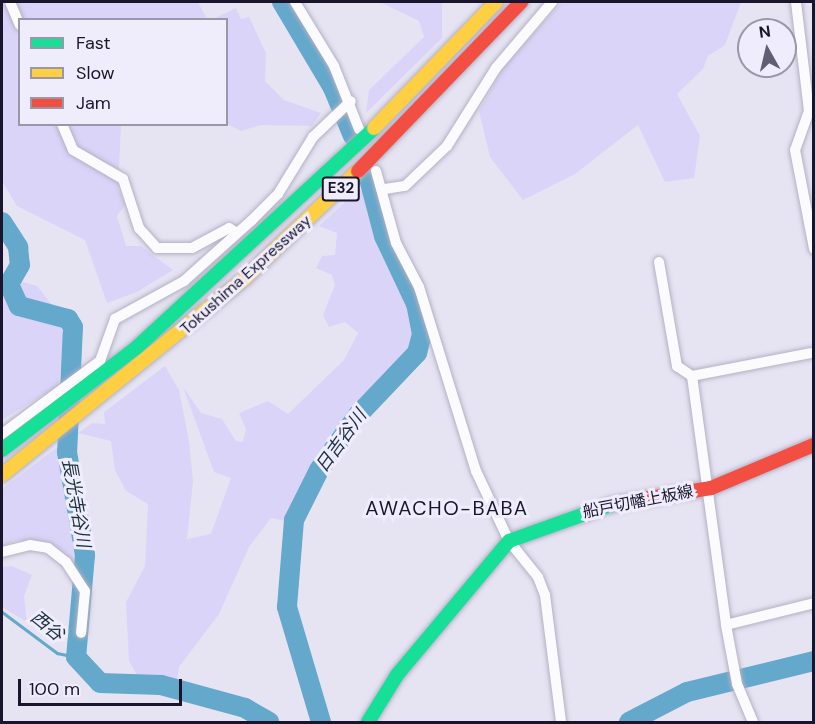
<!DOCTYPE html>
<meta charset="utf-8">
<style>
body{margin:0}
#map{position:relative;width:815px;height:724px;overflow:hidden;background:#e6e4f3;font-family:"DM Sans","Noto Sans JP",sans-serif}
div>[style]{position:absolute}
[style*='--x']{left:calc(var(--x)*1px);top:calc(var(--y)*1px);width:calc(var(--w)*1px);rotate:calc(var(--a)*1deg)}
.green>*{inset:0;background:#dad4f8}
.stream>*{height:3px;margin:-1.5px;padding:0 1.5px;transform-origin:1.5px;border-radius:1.5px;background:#64a8cc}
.river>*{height:20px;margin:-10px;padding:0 10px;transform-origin:10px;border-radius:10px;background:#64a8cc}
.roads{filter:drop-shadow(0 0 2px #b3b0c3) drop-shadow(0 0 2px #b3b0c3)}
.street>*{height:10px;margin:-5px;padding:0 5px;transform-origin:5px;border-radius:5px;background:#fbfbfd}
.fast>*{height:14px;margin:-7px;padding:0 7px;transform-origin:7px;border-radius:7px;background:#16e098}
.slow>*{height:14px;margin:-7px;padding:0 7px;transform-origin:7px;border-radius:7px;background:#ffcf43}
.jam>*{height:14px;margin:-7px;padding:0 7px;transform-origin:7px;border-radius:7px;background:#f24e42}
span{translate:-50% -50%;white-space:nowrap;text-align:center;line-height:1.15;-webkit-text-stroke:6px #efedfb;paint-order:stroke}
.shield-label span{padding:2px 4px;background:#efedfb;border:2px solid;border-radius:4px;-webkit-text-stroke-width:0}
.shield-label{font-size:15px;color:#1a152d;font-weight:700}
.street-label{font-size:16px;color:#1a152d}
.water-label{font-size:18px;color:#1b303b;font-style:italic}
.quarter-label{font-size:20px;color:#1a152d;letter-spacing:1.5px}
.frame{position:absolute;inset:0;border:3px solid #1a152d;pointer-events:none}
.legend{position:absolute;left:18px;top:18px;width:210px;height:108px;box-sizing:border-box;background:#efedfb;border:2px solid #9a97a9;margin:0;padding:8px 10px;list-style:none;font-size:18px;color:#1a152d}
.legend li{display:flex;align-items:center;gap:12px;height:30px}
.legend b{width:30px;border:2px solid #9a97a9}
.north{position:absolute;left:737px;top:18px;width:60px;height:60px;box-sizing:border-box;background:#efedfb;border:2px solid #9a97a9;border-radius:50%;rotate:352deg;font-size:16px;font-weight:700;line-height:24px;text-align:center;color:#1a152d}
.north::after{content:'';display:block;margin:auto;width:21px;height:27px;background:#615d72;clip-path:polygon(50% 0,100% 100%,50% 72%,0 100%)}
.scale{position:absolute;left:18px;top:679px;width:164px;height:27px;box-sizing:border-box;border:3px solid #1a152d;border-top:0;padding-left:8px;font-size:18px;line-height:21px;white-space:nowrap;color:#1a152d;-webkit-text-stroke:4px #efedfb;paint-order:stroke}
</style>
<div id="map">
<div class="green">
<i style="clip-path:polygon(2px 2px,198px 2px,207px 19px,20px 20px,20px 124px,121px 125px,118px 188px,125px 205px,117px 216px,126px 246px,141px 246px,173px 270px,137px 292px,107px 303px,85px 240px,17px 206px,2px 181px)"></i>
<i style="clip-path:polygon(380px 2px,442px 2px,442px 38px,366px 113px,369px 90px,424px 37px,419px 21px)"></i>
<i style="clip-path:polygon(562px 2px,741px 2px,725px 45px,708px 56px,703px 69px,677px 94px,700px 136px,694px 178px,665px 182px,638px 125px,575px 174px,523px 200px,490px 157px,479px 111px,503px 68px)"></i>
<i style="clip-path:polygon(236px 8px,241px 19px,249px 17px,266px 53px,265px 81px,284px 100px,321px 113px,312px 126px,261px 125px,241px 131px,227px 124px,226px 20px,213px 19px)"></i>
<i style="clip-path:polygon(358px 190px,368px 190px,381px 239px,378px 245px,384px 245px,413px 306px,419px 332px,413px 350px,349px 418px,296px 497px,289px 522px,271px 518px,249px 547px,219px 614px,179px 667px,177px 681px,137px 675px,129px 661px,126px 602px,145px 566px,148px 504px,126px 491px,115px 470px,111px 441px,78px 433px,92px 423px,105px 424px,104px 412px,165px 366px,179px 390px,189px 441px,193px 482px,187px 539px,211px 534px,231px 478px,214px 472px,183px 387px,201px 413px,222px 419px,236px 441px,243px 442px,246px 429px,239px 413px,268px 401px,288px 414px,344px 360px,358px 333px,345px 322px,329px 327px,323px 315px,335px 285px,332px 275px,316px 268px,322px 256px,335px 255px,337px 233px,319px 226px)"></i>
<i style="clip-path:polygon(2px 276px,37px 286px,53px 306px,66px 342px,58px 386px,2px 420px)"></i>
<i style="clip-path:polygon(59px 446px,78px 549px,78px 570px,52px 545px,16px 540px,2px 546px,2px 489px)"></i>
<i style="clip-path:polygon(12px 566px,32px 575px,24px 596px,27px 622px,2px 607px,2px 567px)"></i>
</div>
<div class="stream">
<i style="--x:2;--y:612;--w:69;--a:36.7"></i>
<i style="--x:57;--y:653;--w:19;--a:12"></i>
</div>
<div class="river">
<i style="--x:282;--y:2;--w:100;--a:59.3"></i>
<i style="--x:333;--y:88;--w:52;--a:67.4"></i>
<i style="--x:2;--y:222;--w:30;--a:57"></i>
<i style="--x:18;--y:247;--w:18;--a:84"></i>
<i style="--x:20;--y:265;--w:22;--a:120"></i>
<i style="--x:9;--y:284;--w:24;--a:66"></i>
<i style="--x:19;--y:306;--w:51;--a:14.9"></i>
<i style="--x:68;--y:319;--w:9;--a:58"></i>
<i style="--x:73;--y:327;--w:125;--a:92.7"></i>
<i style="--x:67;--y:452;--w:105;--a:80.1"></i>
<i style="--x:85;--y:555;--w:102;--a:95"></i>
<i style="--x:76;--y:657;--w:35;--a:47"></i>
<i style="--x:100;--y:683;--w:61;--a:1.9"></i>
<i style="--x:161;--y:685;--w:87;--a:15.3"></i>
<i style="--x:245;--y:708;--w:28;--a:30"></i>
<i style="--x:321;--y:722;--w:120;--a:-106.5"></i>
<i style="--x:287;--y:607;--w:87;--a:-85.4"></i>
<i style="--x:294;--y:520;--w:56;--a:-63.4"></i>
<i style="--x:319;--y:470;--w:67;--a:-54.7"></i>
<i style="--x:358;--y:415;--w:86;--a:-46.4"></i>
<i style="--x:417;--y:353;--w:20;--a:-75"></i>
<i style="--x:422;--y:334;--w:31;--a:-101"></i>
<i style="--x:416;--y:304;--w:75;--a:-115.2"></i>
<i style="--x:384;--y:236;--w:59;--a:-104.7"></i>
<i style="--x:629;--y:722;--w:65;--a:-27.3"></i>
<i style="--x:687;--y:692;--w:131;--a:-13.7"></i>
</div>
<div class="roads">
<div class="street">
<i style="--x:10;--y:2;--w:25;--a:67"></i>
<i style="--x:295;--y:2;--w:75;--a:58.6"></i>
<i style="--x:334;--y:66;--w:68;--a:68.4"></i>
<i style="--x:796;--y:2;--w:110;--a:83.2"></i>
<i style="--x:809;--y:111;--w:41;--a:109.7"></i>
<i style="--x:795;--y:150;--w:101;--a:79.1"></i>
<i style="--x:62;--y:124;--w:28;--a:67"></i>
<i style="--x:73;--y:150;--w:58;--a:30.1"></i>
<i style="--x:123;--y:179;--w:52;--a:71.9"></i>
<i style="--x:139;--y:228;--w:27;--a:48"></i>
<i style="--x:157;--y:248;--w:35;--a:0"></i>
<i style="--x:192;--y:248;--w:42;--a:-28.4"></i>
<i style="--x:229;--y:228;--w:9;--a:32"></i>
<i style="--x:376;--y:171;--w:75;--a:74.5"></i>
<i style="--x:396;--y:243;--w:50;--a:62.4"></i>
<i style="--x:419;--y:287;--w:193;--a:72.8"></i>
<i style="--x:476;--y:471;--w:77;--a:64.8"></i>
<i style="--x:509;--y:541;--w:46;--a:51.1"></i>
<i style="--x:538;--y:577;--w:19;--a:69"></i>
<i style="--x:545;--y:595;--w:128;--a:82.8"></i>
<i style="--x:385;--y:189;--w:20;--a:-9"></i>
<i style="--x:405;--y:186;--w:58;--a:-43.6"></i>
<i style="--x:447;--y:146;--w:92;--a:-57.9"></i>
<i style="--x:496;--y:68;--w:87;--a:-49.7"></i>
<i style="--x:659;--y:262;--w:106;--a:80.2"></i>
<i style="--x:677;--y:366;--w:18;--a:34"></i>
<i style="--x:692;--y:376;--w:251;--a:82.2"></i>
<i style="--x:726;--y:625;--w:60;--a:79.4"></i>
<i style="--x:737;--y:684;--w:41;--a:67.2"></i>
<i style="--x:692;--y:376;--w:121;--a:-10.9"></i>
<i style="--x:2;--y:434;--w:122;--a:-36.7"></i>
<i style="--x:100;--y:361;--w:45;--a:-70.3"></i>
<i style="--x:115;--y:319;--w:79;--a:-28.8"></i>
<i style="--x:184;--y:281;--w:91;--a:-41.9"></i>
<i style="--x:252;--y:220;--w:37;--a:-45"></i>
<i style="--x:278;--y:194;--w:67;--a:-58.4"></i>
<i style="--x:313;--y:137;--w:52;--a:-43.5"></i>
<i style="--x:2;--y:552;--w:29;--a:-14"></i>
<i style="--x:30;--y:545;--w:18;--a:9"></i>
<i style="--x:48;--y:548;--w:23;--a:38"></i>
<i style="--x:66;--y:562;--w:35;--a:57"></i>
<i style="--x:85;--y:591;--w:42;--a:95.4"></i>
<i style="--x:726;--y:625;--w:91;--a:-14"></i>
</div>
<div class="fast">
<i style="--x:2;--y:450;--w:168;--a:-37.3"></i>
<i style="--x:136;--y:348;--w:324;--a:-42.7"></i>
<i style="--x:368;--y:722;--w:55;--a:-58.3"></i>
<i style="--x:397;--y:675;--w:175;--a:-50.1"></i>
<i style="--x:509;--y:541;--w:107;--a:-19.6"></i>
<i style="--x:610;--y:505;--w:35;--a:-10"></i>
</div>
<div class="slow">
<i style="--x:374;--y:128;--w:175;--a:-45.9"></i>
<i style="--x:2;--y:475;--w:311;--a:-39"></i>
<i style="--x:244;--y:279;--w:157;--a:-43.5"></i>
</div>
<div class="jam">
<i style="--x:358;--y:171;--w:235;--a:-46"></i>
<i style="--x:644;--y:499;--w:68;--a:-9.3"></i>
<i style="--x:711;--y:488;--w:112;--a:-22.7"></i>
</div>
</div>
<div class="shield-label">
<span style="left:341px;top:189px">E32</span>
</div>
<div class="street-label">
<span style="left:246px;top:275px;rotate:-42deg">Tokushima Expressway</span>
<span style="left:638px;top:502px;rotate:-11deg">船戸切幡上板線</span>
</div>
<div class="water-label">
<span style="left:341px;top:441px;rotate:-54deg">日吉谷川</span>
<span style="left:76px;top:503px;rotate:80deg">長光寺谷川</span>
<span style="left:47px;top:626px;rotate:39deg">西谷</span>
</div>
<div class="quarter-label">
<span style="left:447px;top:508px">AWACHO-BABA</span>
</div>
<div class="frame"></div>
<ul class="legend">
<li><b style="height:8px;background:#16e098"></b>Fast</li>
<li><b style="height:8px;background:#ffcf43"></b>Slow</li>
<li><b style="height:8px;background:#f24e42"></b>Jam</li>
</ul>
<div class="north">N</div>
<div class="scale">100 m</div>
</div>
